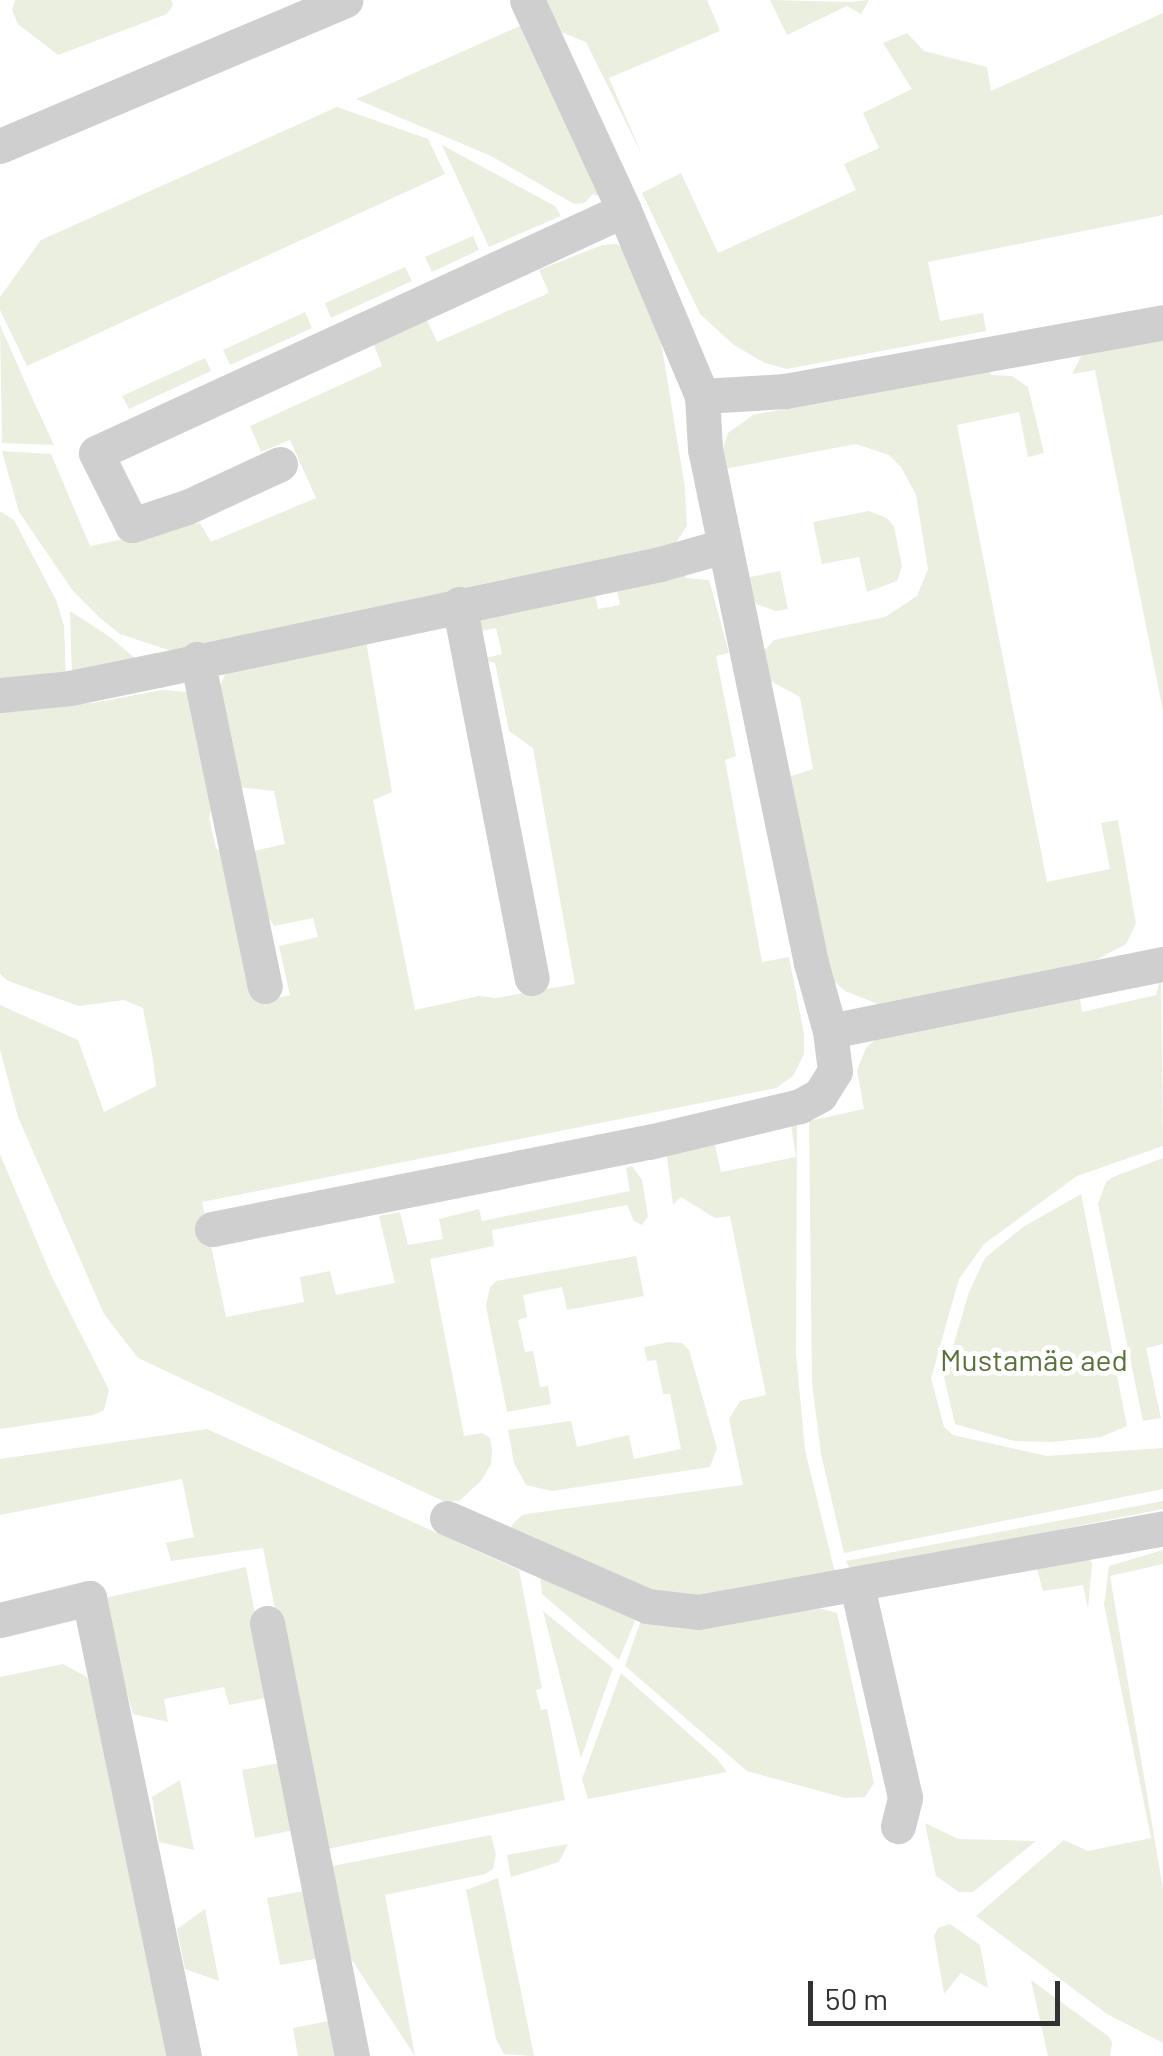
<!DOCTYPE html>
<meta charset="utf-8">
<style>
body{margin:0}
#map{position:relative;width:1163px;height:2056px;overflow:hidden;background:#fff;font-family:Barlow,sans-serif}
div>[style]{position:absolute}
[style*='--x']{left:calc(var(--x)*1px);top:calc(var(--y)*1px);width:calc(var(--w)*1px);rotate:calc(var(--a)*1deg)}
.green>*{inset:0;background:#eaefe0}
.minor>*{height:35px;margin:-17.5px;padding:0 17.5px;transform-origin:17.5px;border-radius:17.5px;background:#cfcfcf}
span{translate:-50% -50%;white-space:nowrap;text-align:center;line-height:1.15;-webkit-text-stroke:10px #fff;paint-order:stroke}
.park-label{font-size:30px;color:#59723b}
.scale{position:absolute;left:808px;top:1981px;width:252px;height:45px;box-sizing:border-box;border:5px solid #323232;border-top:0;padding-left:12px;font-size:30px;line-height:35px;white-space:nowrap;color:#323232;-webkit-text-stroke:8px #fff;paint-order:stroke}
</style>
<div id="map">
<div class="green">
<i style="clip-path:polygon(15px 0,171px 0,173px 5px,167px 14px,58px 55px,18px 24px,12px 10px)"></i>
<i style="clip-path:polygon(545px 0,707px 0,720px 31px,609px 78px,643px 157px,586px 42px,561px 32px)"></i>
<i style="clip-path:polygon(770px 0,851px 2px,869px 0,861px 14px,847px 6px,787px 35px)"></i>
<i style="clip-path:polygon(1163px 13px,1163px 215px,928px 262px,940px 321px,983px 313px,986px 331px,787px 369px,765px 363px,734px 345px,700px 314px,642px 193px,681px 173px,718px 253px,856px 190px,844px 164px,879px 148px,863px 113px,912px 89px,883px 43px,907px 33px,924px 51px,987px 67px,991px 91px)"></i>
<i style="clip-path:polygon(524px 24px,599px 196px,593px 194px,584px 203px,574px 204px,491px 156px,356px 99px)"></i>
<i style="clip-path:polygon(337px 107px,428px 139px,445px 174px,27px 366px,0 310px,0 297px,41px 240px)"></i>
<i style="clip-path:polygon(442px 145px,555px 206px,561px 216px,489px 247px)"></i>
<i style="clip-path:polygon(473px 236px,479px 250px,432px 272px,425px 257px)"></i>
<i style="clip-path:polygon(617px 244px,628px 253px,657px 317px,685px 488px,687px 526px,671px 550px,171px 651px,120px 634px,100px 618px,73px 591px,19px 512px,2px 451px,51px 454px,90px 546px,200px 523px,211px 542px,316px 498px,290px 440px,261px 452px,250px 426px,382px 366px,373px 342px,427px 320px,437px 342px,549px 293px,539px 270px,602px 245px)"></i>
<i style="clip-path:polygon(405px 267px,412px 281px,331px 318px,325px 303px)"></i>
<i style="clip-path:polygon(305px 312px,312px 328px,230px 365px,223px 350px)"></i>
<i style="clip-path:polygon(0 325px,29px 391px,54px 445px,2px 443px)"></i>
<i style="clip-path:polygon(1163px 333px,1163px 711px,1095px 370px,1072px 374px,1083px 352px)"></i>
<i style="clip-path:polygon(205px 358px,211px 371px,129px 409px,122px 396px)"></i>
<i style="clip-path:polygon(990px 369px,991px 375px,1012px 376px,1028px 387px,1044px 453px,1028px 457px,1019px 412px,957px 425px,1047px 882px,1110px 869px,1101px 823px,1118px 820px,1136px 924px,1126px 944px,1096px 960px,878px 1004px,845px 991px,826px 974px,785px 778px,813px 769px,800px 697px,765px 678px,761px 654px,774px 640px,885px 617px,917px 596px,928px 569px,916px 495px,901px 467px,889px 455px,856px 444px,724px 469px,723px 449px,728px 433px,753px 415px)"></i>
<i style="clip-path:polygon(0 511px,14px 520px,56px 600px,64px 626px,66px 678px,0 687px)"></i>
<i style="clip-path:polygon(869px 511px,887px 518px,894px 527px,902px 566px,897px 581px,867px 592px,859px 557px,822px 564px,813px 522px)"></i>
<i style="clip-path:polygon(780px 571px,788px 609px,776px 611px,756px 604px,745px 578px)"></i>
<i style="clip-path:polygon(684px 572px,686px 578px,709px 580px,729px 653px,716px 656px,736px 756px,725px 760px,762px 962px,789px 957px,804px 1034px,804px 1054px,793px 1076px,776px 1088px,202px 1202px,226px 1317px,304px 1302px,300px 1277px,330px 1271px,336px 1295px,395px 1283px,379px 1216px,400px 1212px,408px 1245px,443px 1239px,439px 1219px,479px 1209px,482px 1221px,630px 1191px,626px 1168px,632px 1166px,642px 1180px,648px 1216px,642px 1225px,634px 1221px,627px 1205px,492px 1230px,494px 1246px,430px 1259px,464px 1436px,482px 1433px,490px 1438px,492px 1449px,491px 1464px,481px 1481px,459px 1501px,443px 1501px,138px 1358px,104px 1314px,18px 1117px,0 1050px,0 1005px,78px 1040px,104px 1112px,156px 1086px,153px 1060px,143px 1008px,124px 1000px,79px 1006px,8px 981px,0 974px,0 707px,93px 703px,162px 690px,188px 692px,215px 792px,209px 818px,216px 848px,231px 859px,259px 1002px,290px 995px,279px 946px,318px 937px,313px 918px,274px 926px,253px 893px,245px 853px,285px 844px,274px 791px,237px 787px,218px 692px,231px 659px,365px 635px,392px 792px,373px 800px,415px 1010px,479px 996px,496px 998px,575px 984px,533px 748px,509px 731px,495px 663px,482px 659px,502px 654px,496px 628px,476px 632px,481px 615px,594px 589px,598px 609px,620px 605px,616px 585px)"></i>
<i style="clip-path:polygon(70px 611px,110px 637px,137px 660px,72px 676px)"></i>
<i style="clip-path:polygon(1161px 976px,1163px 1146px,1077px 1176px,984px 1244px,959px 1279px,931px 1378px,944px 1427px,953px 1435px,1047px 1456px,1163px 1448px,1163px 1489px,844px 1553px,821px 1454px,812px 1384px,809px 1121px,864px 1109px,857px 1070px,866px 1048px,881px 1035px,1079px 992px,1082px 1012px,1156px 995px)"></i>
<i style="clip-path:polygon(797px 1123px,796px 1354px,805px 1450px,835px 1573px,687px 1600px,639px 1589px,511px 1533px,512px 1525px,522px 1515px,533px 1513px,743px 1485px,729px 1419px,740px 1401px,766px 1395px,730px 1216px,715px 1218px,681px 1197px,673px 1205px,667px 1157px,669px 1152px,714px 1141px,721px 1172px,796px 1157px,791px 1125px)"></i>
<i style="clip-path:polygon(0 1154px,51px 1275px,109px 1390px,104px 1410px,93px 1415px,0 1429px)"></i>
<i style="clip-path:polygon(1163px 1158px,1163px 1344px,1146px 1348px,1161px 1418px,1143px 1421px,1098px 1204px,1106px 1182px,1113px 1177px)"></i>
<i style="clip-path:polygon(1081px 1194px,1127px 1426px,1101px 1437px,1051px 1442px,1014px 1441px,955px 1424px,944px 1377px,969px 1292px,985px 1258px,1023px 1227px)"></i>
<i style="clip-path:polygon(636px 1256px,644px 1296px,567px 1310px,562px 1287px,523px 1295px,527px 1317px,518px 1320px,525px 1352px,533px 1351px,540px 1387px,548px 1386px,551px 1404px,507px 1412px,486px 1306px,490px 1287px,496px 1281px)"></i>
<i style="clip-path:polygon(669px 1342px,682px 1343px,689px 1350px,717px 1448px,710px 1467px,552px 1491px,526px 1485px,514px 1463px,508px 1430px,571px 1421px,577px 1447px,629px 1435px,634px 1459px,681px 1449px,670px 1394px,663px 1394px,656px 1360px,647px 1361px,644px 1347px)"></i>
<i style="clip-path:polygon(207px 1429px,519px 1570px,542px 1688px,536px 1690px,541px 1710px,547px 1709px,565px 1800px,323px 1850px,263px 1548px,171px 1561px,166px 1543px,194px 1537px,182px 1479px,0 1515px,0 1459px)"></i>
<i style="clip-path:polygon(1163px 1501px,1163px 1509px,851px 1571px,846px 1561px)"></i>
<i style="clip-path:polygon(1163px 1550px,1163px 1564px,1110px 1576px,1163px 1889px,1163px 2043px,1107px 2014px,976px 1916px,1064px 1840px,1088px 1851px,1151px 1838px,1104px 1604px,1109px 1566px)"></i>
<i style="clip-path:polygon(1086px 1553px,1092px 1563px,1088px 1609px,1083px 1585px,1043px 1591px,1037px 1569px)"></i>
<i style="clip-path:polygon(246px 1567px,271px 1697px,229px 1705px,224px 1687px,164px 1699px,168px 1722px,133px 1714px,100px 1599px)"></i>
<i style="clip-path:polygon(540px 1577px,637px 1616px,619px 1660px,542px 1594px)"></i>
<i style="clip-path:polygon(822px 1609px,837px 1613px,874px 1783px,865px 1797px,845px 1798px,747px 1771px,625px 1666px,641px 1620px)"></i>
<i style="clip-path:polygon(543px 1611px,613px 1668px,581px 1758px)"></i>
<i style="clip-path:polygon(63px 1664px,87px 1677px,97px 1698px,168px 2056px,0 2056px,0 1677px)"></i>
<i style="clip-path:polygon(621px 1673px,717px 1759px,727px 1772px,588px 1799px,582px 1779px)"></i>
<i style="clip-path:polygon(285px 1762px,299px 1829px,255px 1838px,242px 1770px)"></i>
<i style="clip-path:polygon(180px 1780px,194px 1850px,159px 1842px,152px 1797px)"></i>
<i style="clip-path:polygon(925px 1823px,958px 1839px,1036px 1841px,973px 1892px,959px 1892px,936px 1876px)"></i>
<i style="clip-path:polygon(491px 1835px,496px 1854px,493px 1869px,485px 1874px,385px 1895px,415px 2056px,342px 1945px,327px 1867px)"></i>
<i style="clip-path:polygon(568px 1844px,559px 1862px,511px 1877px,507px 1855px)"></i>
<i style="clip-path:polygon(498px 1878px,534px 2056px,504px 2054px,496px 2039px,466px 1890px)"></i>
<i style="clip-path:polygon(314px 1889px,327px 1957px,280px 1965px,267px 1898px)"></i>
<i style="clip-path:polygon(205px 1909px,219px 1981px,185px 1969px,177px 1929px)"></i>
<i style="clip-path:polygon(950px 1924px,980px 1945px,988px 1988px,961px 1973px,944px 1994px,934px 1936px,938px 1928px)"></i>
<i style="clip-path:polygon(1031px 1980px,1108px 2036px,1112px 2042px,1110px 2056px,1048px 2056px)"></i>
<i style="clip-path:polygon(339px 2019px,346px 2056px,298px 2056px,293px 2028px)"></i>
</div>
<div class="minor">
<i style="--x:0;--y:146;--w:375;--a:-22.9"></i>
<i style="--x:702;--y:396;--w:83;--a:-3.4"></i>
<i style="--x:785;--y:391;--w:384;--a:-10.3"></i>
<i style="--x:280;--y:464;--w:102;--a:155.2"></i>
<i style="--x:187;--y:507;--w:58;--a:161.9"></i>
<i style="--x:132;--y:525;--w:80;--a:-116.6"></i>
<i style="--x:96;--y:453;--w:581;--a:-24.71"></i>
<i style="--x:459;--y:604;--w:381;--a:79"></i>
<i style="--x:197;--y:659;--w:334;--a:78.3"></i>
<i style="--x:0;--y:695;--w:70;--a:-5.7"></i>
<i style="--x:70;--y:688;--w:90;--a:-11.6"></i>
<i style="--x:158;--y:670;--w:513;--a:-11.92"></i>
<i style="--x:660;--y:564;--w:66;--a:-15.7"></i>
<i style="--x:830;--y:1031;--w:340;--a:-11.4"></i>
<i style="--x:212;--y:1229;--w:446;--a:-11.3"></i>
<i style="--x:649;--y:1142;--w:155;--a:-13.4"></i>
<i style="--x:800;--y:1106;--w:23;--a:-29"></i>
<i style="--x:820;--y:1095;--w:28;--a:-58"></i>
<i style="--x:835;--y:1071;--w:40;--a:-97.1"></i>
<i style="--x:830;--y:1031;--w:71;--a:-105.6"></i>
<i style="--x:811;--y:963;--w:525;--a:-101.65"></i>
<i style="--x:705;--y:449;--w:53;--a:-93.2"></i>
<i style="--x:702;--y:396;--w:202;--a:-112.8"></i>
<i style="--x:624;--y:210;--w:231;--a:-114.8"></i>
<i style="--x:447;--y:1518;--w:219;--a:23.7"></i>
<i style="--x:647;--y:1606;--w:51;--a:6.7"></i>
<i style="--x:698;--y:1612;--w:473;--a:-10.2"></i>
<i style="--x:857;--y:1586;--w:217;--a:77.2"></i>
<i style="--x:905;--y:1798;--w:29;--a:104"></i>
<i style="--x:0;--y:1620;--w:92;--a:-13.9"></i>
<i style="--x:89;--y:1598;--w:468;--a:78.3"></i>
<i style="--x:267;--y:1623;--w:441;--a:78.9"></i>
</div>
<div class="park-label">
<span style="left:1034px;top:1359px">Mustamäe aed</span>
</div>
<div class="scale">50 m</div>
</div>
